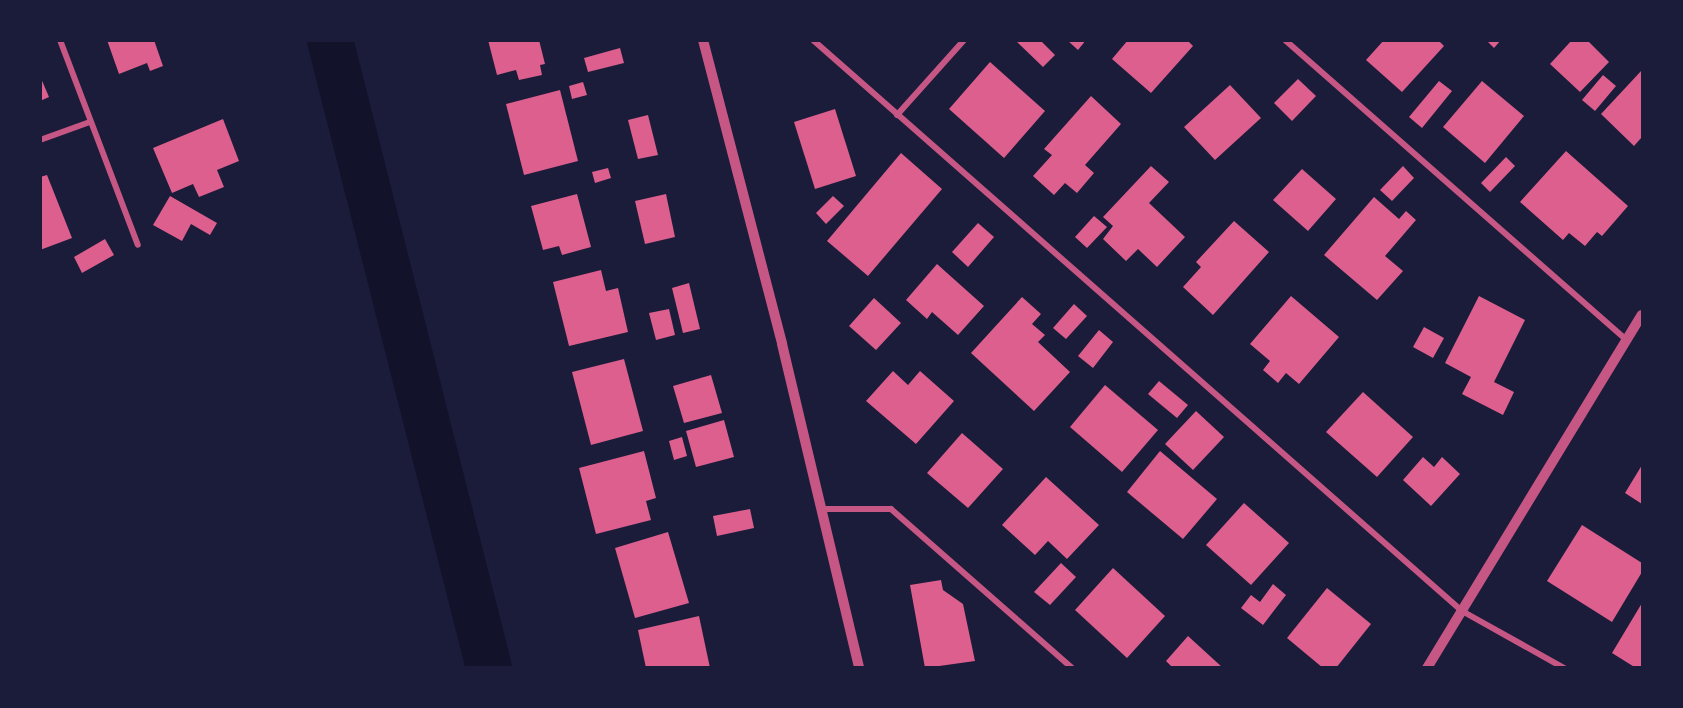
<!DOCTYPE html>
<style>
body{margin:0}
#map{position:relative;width:1683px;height:708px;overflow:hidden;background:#1b1b3a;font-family:"Open Sans",sans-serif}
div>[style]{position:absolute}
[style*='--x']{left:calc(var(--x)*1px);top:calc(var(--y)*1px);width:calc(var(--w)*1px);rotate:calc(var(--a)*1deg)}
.canal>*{height:46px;margin:-23px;padding:0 23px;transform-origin:23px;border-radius:23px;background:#12122b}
.building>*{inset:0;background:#dd5f8e}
.minor>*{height:6px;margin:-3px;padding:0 3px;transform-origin:3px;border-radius:3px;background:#c65784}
.tertiary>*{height:10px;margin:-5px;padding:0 5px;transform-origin:5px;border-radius:5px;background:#c65784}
span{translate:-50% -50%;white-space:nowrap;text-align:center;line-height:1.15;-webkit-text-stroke:4.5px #1b1b3a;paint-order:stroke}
.frame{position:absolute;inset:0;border:42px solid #1b1b3a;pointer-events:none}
</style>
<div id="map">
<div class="canal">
<i style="--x:330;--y:40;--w:648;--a:75.79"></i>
</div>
<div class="building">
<i style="clip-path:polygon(107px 40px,154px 40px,163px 66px,150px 71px,147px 63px,119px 74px)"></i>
<i style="clip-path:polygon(488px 40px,539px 40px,545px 64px,540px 65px,542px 75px,519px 80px,516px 70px,497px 75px)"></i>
<i style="clip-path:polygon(1015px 40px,1040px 40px,1055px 55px,1043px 67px)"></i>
<i style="clip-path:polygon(1067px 40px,1086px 40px,1078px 50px)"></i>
<i style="clip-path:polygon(1128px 40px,1187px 40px,1193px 46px,1151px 93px,1112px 59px)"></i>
<i style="clip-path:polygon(1384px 40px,1438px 40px,1444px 46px,1402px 92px,1366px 60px)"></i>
<i style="clip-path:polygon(1486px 40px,1501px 40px,1494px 48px)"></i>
<i style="clip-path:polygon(1572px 40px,1587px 40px,1609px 62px,1580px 92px,1550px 64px)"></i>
<i style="clip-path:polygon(620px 48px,624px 63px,588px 72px,584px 58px)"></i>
<i style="clip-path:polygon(990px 62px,1045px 111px,1004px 158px,949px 109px)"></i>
<i style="clip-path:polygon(1642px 70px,1642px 137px,1634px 146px,1601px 114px)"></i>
<i style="clip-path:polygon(1603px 75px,1616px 86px,1595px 111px,1582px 100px)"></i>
<i style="clip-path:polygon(40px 76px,49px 97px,40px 101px)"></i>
<i style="clip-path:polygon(1298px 79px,1316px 96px,1292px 121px,1274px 103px)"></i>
<i style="clip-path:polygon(1439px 81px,1452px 91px,1422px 128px,1409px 117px)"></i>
<i style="clip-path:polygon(1482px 81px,1524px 116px,1485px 163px,1443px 127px)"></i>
<i style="clip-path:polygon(583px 82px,587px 95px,572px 99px,569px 86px)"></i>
<i style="clip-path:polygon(1230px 85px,1261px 118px,1215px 160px,1184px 127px)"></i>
<i style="clip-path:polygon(560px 90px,578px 161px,524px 175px,506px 104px)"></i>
<i style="clip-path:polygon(1091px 96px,1121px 124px,1085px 165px,1094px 173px,1077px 193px,1065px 183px,1054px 195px,1033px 176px,1052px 155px,1044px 149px)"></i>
<i style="clip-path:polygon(835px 109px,856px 176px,815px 189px,794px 122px)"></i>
<i style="clip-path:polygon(648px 115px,658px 155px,638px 159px,628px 120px)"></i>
<i style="clip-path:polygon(223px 119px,239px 161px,217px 170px,224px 187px,199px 197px,193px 184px,172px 193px,153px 148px)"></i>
<i style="clip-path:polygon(1566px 151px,1628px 206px,1602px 236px,1597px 232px,1585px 246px,1569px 233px,1563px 240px,1520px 202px)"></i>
<i style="clip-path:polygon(901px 153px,942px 189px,868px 276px,827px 241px)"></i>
<i style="clip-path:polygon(1506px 157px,1515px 166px,1490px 192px,1481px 183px)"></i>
<i style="clip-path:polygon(1151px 166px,1169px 182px,1149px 203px,1185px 237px,1157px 267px,1138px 249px,1126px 261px,1103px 239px,1113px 226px,1103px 217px)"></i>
<i style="clip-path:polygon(1403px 166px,1414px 178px,1392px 201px,1380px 190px)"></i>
<i style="clip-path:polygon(608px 168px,611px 178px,595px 183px,592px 172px)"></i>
<i style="clip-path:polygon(1302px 169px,1336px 199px,1308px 231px,1273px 200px)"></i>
<i style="clip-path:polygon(47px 175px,72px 238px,40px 250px,40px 177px)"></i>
<i style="clip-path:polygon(577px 194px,591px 247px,562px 255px,559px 246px,543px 250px,531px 206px)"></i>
<i style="clip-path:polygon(666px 194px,675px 237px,645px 244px,635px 201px)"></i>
<i style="clip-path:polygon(170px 196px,217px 223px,210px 235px,191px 224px,182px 241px,153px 225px)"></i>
<i style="clip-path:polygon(833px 196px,844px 206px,826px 224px,816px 213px)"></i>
<i style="clip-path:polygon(1374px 197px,1399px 219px,1406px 211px,1416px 220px,1385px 256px,1403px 271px,1377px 300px,1324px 255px)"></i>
<i style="clip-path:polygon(1094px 216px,1107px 227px,1087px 248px,1075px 237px)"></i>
<i style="clip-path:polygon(1234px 221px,1269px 252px,1213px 315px,1183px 287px,1201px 267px,1196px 262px)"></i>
<i style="clip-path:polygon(978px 223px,994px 237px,968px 267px,952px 252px)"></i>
<i style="clip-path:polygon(105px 239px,114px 255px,82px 273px,74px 257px)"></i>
<i style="clip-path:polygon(937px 264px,984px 306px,958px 335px,932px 312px,927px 319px,906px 300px)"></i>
<i style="clip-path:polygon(601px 270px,606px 291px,618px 288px,628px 332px,569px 346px,553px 282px)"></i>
<i style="clip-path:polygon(689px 283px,700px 329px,683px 333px,672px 288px)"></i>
<i style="clip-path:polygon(1291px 296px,1339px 337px,1299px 384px,1286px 373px,1278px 383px,1263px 370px,1270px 361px,1250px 344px)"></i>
<i style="clip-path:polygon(1479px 296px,1525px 320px,1494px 382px,1514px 392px,1503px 415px,1462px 394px,1471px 377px,1445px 363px)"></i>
<i style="clip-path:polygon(1022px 297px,1041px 314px,1032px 324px,1045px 335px,1038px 342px,1070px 372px,1034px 411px,971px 353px)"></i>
<i style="clip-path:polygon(874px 298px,901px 323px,876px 350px,849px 326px)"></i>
<i style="clip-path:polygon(1074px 304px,1087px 316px,1066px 339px,1053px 328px)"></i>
<i style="clip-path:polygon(669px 309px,675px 335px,656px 340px,649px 313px)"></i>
<i style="clip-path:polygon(1424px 327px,1444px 338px,1433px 358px,1413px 347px)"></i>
<i style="clip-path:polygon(1099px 330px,1113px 342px,1093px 368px,1078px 356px)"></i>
<i style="clip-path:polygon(624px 359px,643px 431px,591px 445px,572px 372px)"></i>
<i style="clip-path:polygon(893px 371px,908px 385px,920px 371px,954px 401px,916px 444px,866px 401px)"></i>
<i style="clip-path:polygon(711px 375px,722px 413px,684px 423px,673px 386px)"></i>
<i style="clip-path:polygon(1159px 381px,1188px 405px,1177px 418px,1148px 394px)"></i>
<i style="clip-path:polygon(1105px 385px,1158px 430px,1122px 472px,1070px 427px)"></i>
<i style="clip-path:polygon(1363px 392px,1413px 437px,1377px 477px,1326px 432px)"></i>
<i style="clip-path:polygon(1196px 411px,1224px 437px,1193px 470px,1165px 444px)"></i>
<i style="clip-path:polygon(724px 420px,734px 457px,696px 467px,686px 431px)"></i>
<i style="clip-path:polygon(962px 433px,1003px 469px,968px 508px,927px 473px)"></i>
<i style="clip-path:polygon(682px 437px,687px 456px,674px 460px,669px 441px)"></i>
<i style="clip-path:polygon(644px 451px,656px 498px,646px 501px,651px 520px,596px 534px,579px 468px)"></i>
<i style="clip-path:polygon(1160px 451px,1217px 499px,1183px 539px,1127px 492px)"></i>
<i style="clip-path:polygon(1423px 457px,1434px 467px,1442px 457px,1460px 474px,1431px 506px,1403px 480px)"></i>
<i style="clip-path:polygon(1642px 465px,1642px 504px,1625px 493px)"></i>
<i style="clip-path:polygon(1046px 477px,1099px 525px,1067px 559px,1048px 541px,1035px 555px,1002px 525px)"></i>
<i style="clip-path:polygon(1244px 503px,1289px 543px,1251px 585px,1206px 545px)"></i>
<i style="clip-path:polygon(750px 509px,754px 528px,717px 536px,713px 516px)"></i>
<i style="clip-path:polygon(1582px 525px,1642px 563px,1642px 572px,1612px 622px,1547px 581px)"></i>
<i style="clip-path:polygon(668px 532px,689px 603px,635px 618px,615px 548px)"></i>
<i style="clip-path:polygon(1061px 563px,1076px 577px,1050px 605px,1034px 592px)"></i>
<i style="clip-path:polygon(1113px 568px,1165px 616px,1127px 658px,1075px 610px)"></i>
<i style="clip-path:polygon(941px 580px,943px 590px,963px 604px,975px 661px,925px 668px,910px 585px)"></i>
<i style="clip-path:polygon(1273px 584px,1286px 595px,1263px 625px,1241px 608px,1251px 595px,1260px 602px)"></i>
<i style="clip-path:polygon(1327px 588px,1371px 624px,1336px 668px,1323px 668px,1287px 638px)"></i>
<i style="clip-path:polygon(1642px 603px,1642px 668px,1636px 668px,1612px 653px)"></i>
<i style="clip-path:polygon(699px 616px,710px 668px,646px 668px,638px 630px)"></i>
<i style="clip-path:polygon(1188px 636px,1223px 668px,1173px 668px,1166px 661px)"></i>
</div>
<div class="minor">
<i style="--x:60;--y:40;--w:219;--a:69.2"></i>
<i style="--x:813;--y:40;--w:864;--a:41.34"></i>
<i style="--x:1462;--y:611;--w:117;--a:29.2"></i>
<i style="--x:1285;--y:40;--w:455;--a:41.3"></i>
<i style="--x:897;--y:115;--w:101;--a:-48.2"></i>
<i style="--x:40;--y:140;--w:53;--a:-19.8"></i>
<i style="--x:821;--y:509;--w:70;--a:0"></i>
<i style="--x:891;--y:509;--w:241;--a:41.3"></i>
</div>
<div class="tertiary">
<i style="--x:703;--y:40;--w:314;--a:75.4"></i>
<i style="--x:782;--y:344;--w:333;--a:76.6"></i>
<i style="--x:1427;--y:668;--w:413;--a:-58.7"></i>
</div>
<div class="frame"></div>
</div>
